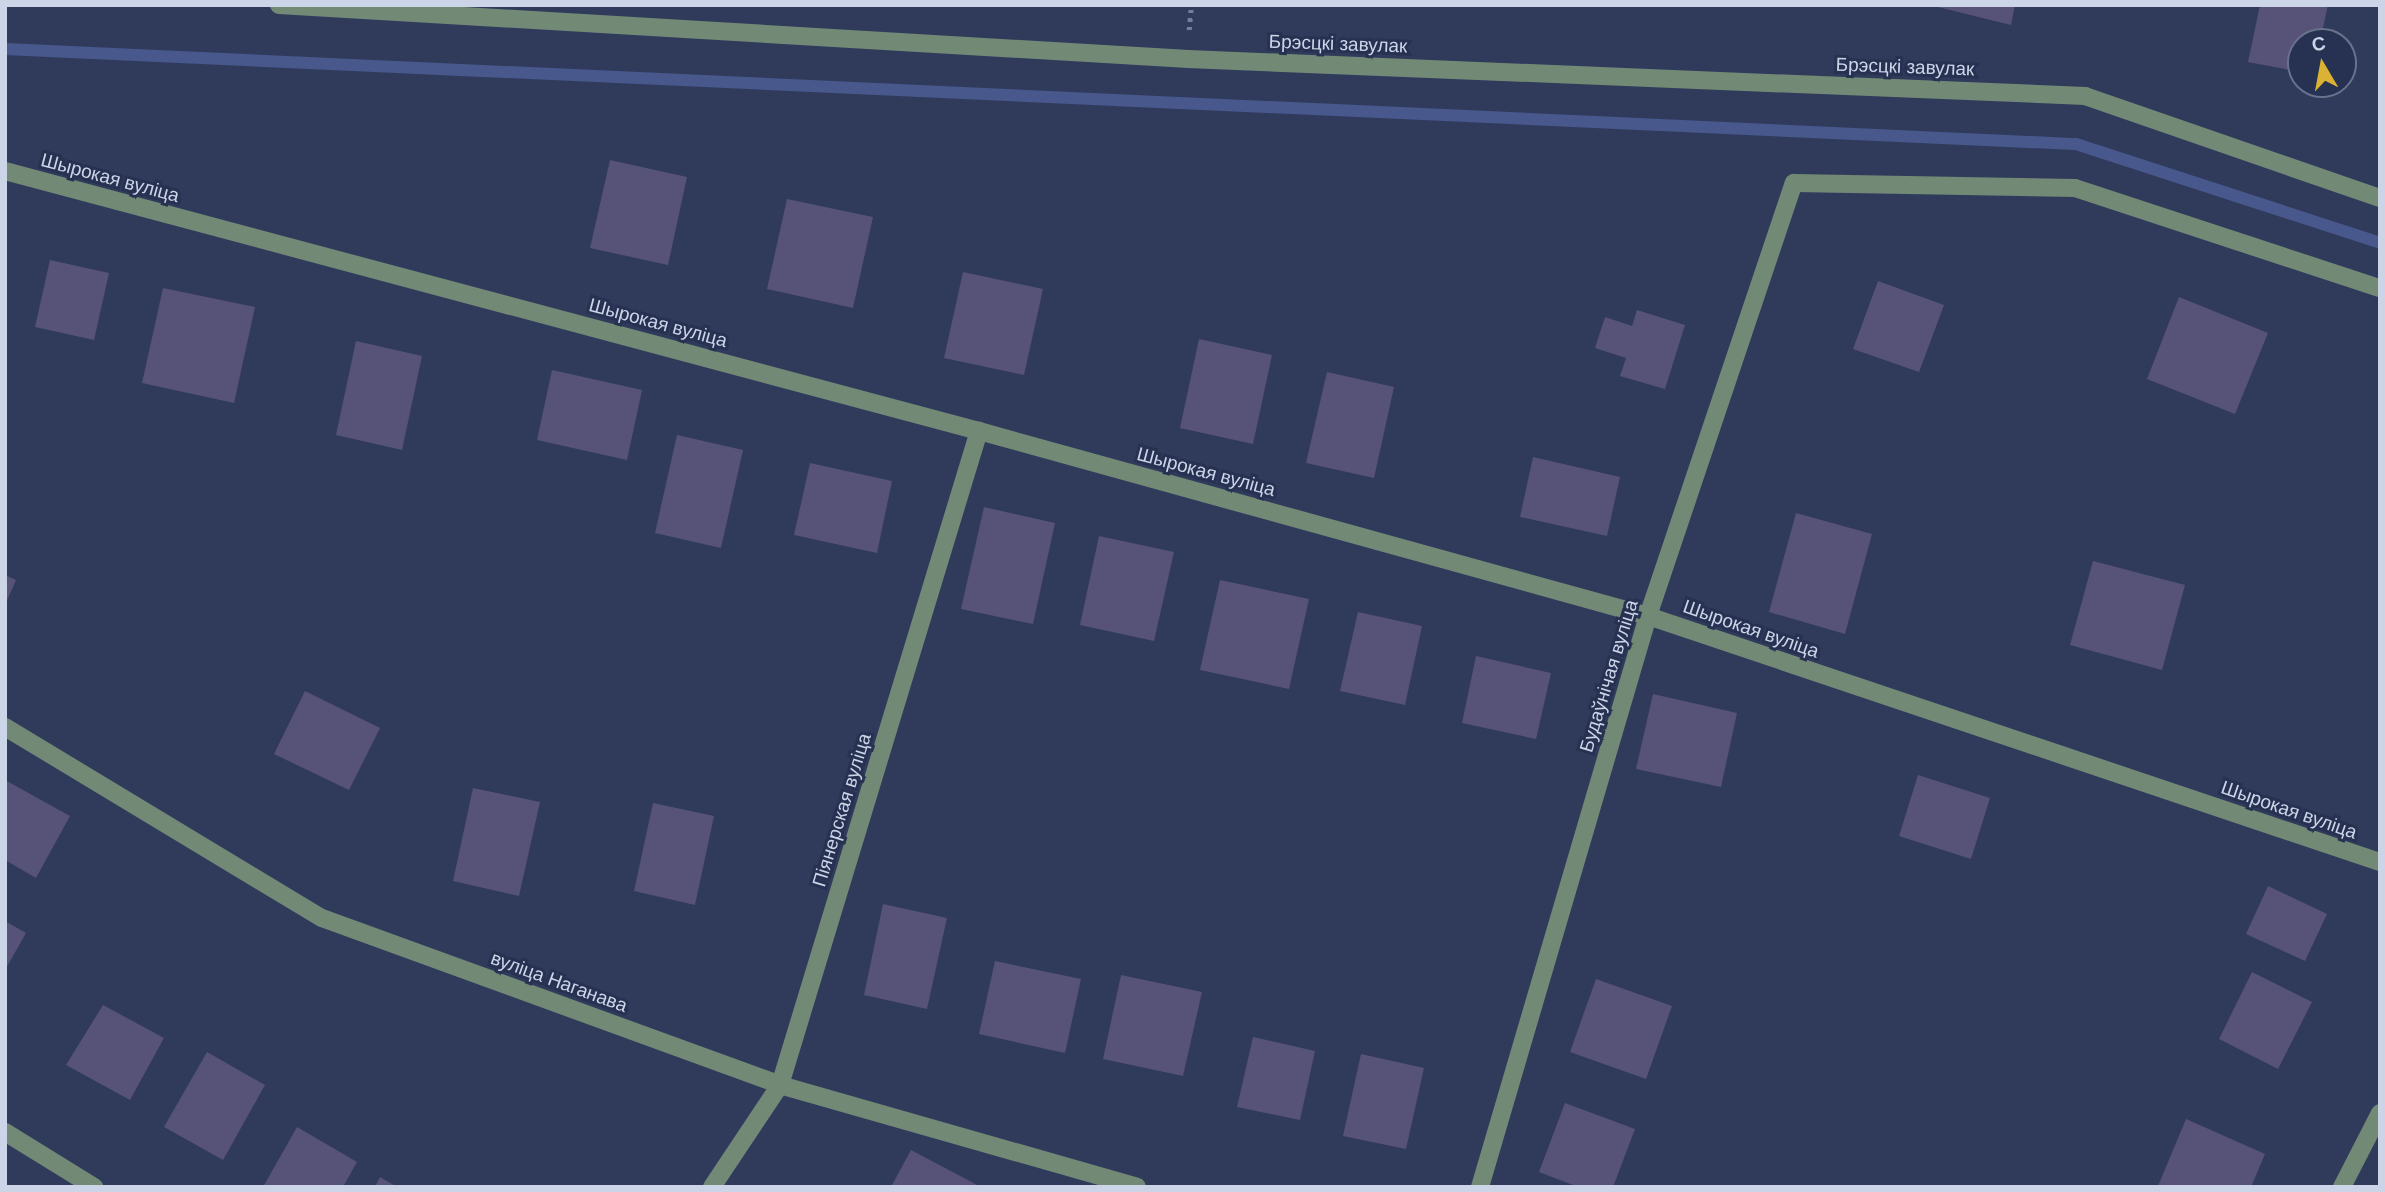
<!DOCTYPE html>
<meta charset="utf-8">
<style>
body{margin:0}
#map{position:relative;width:2385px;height:1192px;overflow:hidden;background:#303b5c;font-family:"DM Sans",sans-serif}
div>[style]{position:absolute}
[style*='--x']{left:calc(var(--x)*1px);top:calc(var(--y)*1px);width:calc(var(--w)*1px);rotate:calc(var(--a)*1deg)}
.stream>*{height:12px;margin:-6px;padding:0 6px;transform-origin:6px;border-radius:6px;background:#48588d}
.building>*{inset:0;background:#575277}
.path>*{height:4.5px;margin-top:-2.25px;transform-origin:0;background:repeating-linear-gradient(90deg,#747e99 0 3.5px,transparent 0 8.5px)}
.minor>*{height:18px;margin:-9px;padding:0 9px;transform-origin:9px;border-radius:9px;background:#728976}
span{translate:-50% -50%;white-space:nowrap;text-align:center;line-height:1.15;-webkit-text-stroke:6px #273151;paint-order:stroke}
.street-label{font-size:19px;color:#ccd4e8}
.frame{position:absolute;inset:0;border:7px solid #ccd4e8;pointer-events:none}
.north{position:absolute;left:2287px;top:28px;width:70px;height:70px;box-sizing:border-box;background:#273151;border:2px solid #69728d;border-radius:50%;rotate:350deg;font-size:19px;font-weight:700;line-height:28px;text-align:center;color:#ccd4e8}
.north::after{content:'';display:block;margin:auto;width:24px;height:32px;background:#dbb233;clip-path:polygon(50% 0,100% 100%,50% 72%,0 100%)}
</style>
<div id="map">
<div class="stream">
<i style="--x:5;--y:49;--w:2073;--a:2.63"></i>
<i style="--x:2076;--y:144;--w:320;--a:18"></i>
</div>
<div class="building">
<i style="clip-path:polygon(1930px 5px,2015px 5px,2011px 25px)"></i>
<i style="clip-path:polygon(2260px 5px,2328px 5px,2320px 42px,2301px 42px,2301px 72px,2248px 62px)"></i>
<i style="clip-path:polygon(610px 160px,687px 177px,668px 265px,590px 248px)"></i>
<i style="clip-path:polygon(787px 199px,873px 217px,853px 308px,767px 289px)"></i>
<i style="clip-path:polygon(50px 260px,109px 273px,94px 340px,35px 327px)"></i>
<i style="clip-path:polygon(963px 272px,1043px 289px,1024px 375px,944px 358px)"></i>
<i style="clip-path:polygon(1878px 281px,1944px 305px,1919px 372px,1853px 349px)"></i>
<i style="clip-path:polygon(163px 288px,255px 307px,234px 403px,142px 383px)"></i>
<i style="clip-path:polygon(2179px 297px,2268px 333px,2235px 414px,2147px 379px)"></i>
<i style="clip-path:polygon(1637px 310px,1685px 325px,1665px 389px,1620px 376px,1626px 358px,1595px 348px,1605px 317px,1632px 326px)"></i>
<i style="clip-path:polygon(1199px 339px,1272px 355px,1253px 444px,1180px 428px)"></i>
<i style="clip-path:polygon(356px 341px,422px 356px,402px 450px,336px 435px)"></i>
<i style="clip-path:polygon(552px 370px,642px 390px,627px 460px,537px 440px)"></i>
<i style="clip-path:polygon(1327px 372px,1394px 387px,1374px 478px,1306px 463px)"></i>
<i style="clip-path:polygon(677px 435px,743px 450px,721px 548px,655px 533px)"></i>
<i style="clip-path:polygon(1533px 457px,1620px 477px,1607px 536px,1520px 517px)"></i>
<i style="clip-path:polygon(810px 463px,892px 481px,877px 553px,794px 535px)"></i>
<i style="clip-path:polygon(984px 507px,1055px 523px,1033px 624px,961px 609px)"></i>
<i style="clip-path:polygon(1796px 513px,1872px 534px,1845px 634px,1769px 612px)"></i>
<i style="clip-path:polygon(1099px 536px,1174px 552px,1154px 641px,1080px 625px)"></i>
<i style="clip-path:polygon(2093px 561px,2185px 585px,2162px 670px,2070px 645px)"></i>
<i style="clip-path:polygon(5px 575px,16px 580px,5px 605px)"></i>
<i style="clip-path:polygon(1220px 580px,1309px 599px,1289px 689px,1200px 670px)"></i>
<i style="clip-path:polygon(1358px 612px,1422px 626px,1405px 705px,1340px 691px)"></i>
<i style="clip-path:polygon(1476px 656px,1551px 673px,1536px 739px,1462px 723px)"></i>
<i style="clip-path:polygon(305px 691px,380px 728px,349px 790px,274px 754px)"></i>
<i style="clip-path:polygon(1653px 694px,1737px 713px,1721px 787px,1636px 769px)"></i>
<i style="clip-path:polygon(1918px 775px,1990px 798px,1971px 859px,1899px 836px)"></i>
<i style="clip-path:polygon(5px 780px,70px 816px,36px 878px,5px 860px)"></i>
<i style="clip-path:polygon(473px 788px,540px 802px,519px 896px,453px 881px)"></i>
<i style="clip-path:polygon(653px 803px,714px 816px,695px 905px,634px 891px)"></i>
<i style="clip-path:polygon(2268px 886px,2327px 914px,2305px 961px,2246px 934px)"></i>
<i style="clip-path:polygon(883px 904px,947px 918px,927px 1009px,864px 995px)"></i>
<i style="clip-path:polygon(5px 921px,26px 933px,5px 970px)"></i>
<i style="clip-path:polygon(995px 961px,1081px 979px,1065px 1053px,979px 1034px)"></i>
<i style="clip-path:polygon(2252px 972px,2312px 1002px,2278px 1069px,2219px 1039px)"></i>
<i style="clip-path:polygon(1121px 975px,1202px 992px,1183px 1076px,1103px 1059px)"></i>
<i style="clip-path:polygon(1596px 979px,1672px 1006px,1646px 1079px,1570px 1052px)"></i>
<i style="clip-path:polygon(103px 1005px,164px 1038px,130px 1100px,66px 1065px)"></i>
<i style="clip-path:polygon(1253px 1037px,1315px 1051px,1300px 1120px,1237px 1107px)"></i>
<i style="clip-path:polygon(207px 1052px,265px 1085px,223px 1160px,164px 1127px)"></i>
<i style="clip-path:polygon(1361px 1054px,1424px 1068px,1406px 1149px,1343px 1136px)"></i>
<i style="clip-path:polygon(1565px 1103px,1635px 1129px,1613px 1187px,1578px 1187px,1539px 1172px)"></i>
<i style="clip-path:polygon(2186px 1119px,2265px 1154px,2251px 1187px,2158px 1186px)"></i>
<i style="clip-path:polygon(297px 1127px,357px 1162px,343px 1187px,263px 1187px)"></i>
<i style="clip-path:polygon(911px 1150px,981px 1187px,891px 1187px)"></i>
<i style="clip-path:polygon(380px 1177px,397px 1187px,375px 1187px)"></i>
</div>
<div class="path">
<i style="--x:1189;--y:30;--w:25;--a:-85"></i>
</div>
<div class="minor">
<i style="--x:279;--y:5;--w:911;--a:3.4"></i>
<i style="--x:1188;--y:59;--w:898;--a:2.36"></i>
<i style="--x:2085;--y:96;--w:312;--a:19.1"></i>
<i style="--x:5;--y:171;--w:1008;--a:14.95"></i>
<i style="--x:979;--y:431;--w:694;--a:15.46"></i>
<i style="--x:1648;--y:616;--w:772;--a:18.58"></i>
<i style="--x:5;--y:727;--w:370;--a:31.1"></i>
<i style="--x:322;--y:918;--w:487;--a:20"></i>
<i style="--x:780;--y:1085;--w:371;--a:15.9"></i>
<i style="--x:5;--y:1132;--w:105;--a:31.7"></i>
<i style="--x:712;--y:1187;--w:123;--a:-56.3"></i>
<i style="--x:780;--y:1085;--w:684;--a:-73.08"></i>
<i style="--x:1480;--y:1187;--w:595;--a:-73.61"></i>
<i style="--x:1648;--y:616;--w:457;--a:-71.4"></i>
<i style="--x:1794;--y:183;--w:281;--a:1"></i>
<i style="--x:2075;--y:188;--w:321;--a:18.2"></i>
<i style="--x:2342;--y:1187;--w:83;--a:-62.8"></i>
</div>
<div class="street-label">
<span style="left:1338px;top:44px;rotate:2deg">Брэсцкі завулак</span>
<span style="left:1905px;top:67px;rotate:2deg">Брэсцкі завулак</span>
<span style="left:110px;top:178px;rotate:15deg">Шырокая вуліца</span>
<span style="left:658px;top:323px;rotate:15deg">Шырокая вуліца</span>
<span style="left:1206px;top:472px;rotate:15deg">Шырокая вуліца</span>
<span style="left:1751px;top:629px;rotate:19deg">Шырокая вуліца</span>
<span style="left:1609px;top:676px;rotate:-73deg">Будаўнічая вуліца</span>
<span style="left:842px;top:810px;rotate:-73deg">Піянерская вуліца</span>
<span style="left:2289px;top:810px;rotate:19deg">Шырокая вуліца</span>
<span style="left:559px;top:982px;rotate:20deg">вуліца Наганава</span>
</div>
<div class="frame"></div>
<div class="north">С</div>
</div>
